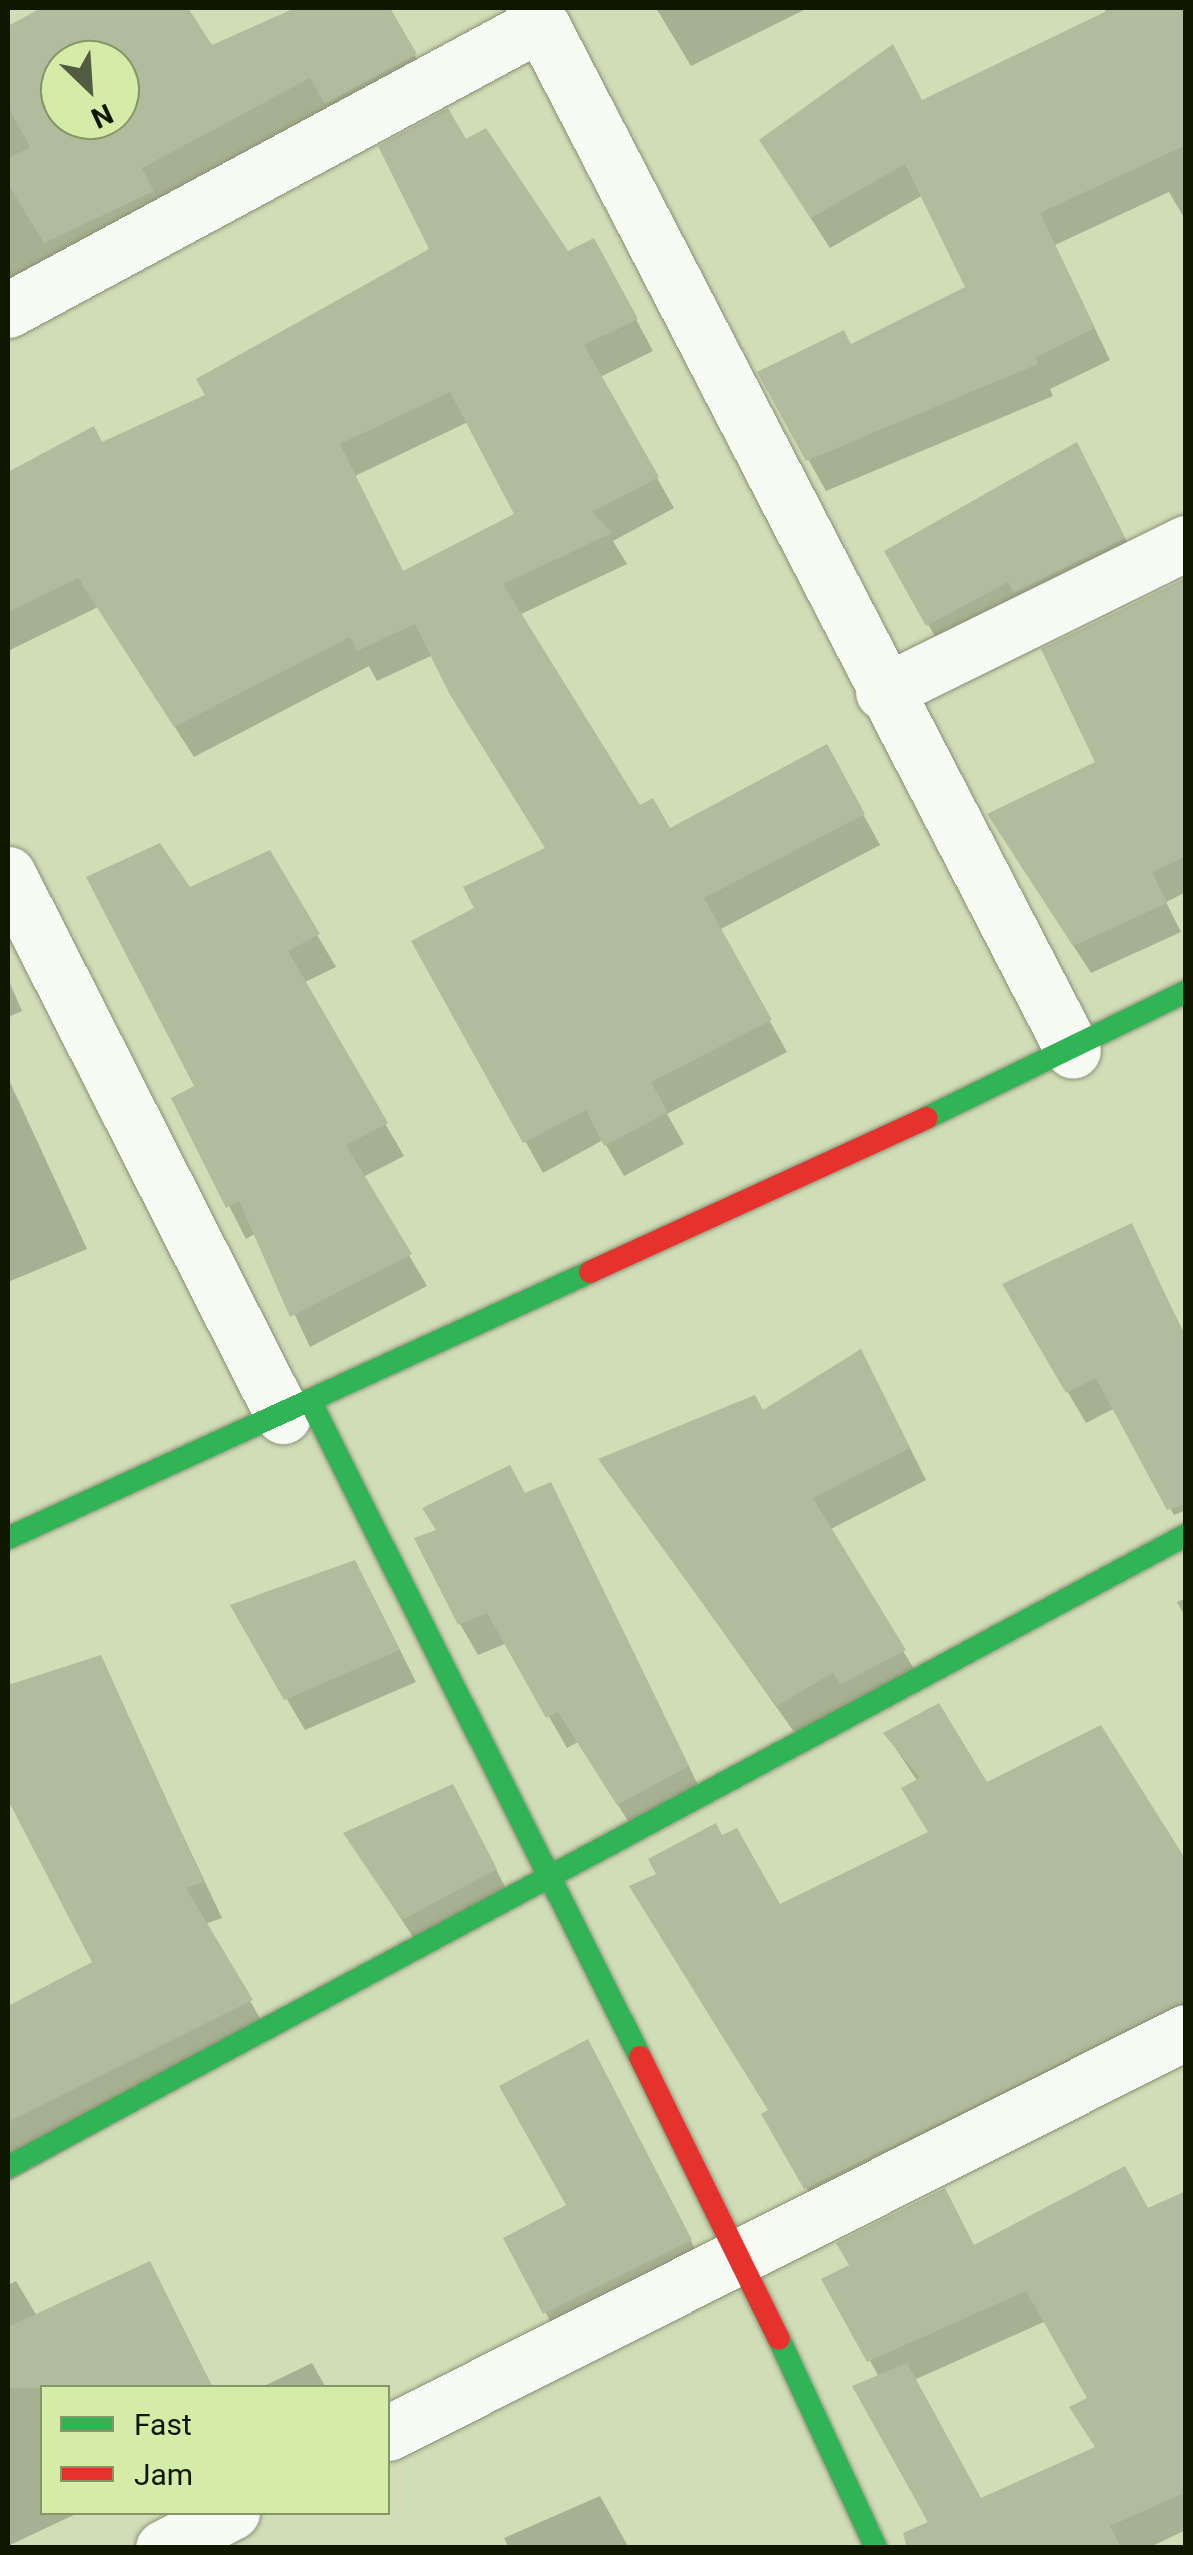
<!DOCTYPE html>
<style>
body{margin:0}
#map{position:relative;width:1193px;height:2555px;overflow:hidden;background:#d0ddb7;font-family:Roboto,sans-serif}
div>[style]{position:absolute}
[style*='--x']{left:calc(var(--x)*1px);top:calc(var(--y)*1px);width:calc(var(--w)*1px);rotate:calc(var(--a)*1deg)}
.shadow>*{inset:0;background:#0003}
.building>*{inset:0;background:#b1bb9e}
.roads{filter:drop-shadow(0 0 2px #889174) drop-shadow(0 0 2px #889174)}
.street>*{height:55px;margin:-27.5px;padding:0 27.5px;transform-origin:27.5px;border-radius:27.5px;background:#f8faf4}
.fast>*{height:22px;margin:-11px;padding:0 11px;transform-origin:11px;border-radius:11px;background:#30b455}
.jam>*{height:22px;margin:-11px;padding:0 11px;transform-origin:11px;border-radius:11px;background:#e5322d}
span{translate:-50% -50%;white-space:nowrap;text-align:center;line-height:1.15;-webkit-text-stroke:10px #d5eca8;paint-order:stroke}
.frame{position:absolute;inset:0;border:10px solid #101700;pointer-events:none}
.legend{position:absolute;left:40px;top:2385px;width:350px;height:130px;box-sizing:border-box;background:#d5eca8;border:2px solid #869765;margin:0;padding:12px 18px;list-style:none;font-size:30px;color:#101700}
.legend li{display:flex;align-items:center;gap:20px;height:50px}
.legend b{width:50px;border:2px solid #869765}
.north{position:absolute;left:40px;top:40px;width:100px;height:100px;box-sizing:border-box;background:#d5eca8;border:2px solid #869765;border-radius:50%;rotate:155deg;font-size:28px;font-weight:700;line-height:40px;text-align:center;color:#101700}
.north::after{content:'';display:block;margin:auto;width:35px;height:45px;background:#535c40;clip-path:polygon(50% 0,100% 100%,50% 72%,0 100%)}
</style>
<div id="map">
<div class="shadow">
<i style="clip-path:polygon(evenodd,45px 8px,185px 8px,211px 48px,298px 8px,387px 8px,433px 87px,8px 286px,8px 28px,45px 8px,60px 60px,120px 60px,120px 120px,60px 120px,60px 60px)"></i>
<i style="clip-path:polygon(656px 8px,808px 8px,691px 66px)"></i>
<i style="clip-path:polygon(1104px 8px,1186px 8px,1186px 221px,1169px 192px,1055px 245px,1110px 360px,1050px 389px,1053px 396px,826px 491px,760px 374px,851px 347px,969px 288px,923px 195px,830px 248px,780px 171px,1107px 13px)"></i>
<i style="clip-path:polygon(evenodd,465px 142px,567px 254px,610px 271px,653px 351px,600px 377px,674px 508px,613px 541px,627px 564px,519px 615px,639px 808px,670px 831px,843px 778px,880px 845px,719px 930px,787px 1052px,667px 1114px,684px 1144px,624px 1176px,603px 1140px,543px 1173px,414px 942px,478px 909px,548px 850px,433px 655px,377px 681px,369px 666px,194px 757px,98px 607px,8px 651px,8px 475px,93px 429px,102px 445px,208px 396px,433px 250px,465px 142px,468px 422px,518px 515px,404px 573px,355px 476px,468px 422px)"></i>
<i style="clip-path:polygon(1094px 476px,1141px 570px,946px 656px,888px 552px)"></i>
<i style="clip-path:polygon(1186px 581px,1186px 892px,1166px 902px,1181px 932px,1091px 973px,1007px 843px,1098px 764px)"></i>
<i style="clip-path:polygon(269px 853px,336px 967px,303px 983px,404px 1156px,363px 1177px,427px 1286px,310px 1347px,256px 1233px,246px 1239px,174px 1099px,198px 1088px,189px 891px)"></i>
<i style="clip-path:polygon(8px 979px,22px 1011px,8px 1017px)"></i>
<i style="clip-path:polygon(8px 1078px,87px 1249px,8px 1282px)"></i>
<i style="clip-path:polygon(1131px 1226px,1186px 1337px,1186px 1510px,1174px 1515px,1115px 1408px,1086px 1423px,1005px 1285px)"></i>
<i style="clip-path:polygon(878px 1384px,926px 1480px,829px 1530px,922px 1682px,797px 1736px,602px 1461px)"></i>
<i style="clip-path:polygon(550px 1485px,705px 1799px,637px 1835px,578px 1742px,567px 1748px,507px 1643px,478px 1655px,460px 1624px,438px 1532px)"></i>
<i style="clip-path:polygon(372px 1594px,416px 1682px,305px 1730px,233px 1607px)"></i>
<i style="clip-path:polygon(1186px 1598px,1186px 1618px,1177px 1602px)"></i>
<i style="clip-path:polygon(99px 1658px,222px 1918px,205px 1924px,271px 2037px,8px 2182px,8px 2008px,96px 1963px,8px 1794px,8px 1688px)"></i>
<i style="clip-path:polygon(886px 1734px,986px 1785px,1186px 1865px,1186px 2039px,824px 2219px,764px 2115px,770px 2112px,780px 1908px,930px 1834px,918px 1782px)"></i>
<i style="clip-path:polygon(470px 1819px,513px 1902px,422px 1951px,346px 1834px)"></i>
<i style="clip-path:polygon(605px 2074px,707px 2272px,563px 2345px,506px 2239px,569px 2206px)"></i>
<i style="clip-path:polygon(evenodd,1186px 2193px,1186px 2530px,1148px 2548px,942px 2548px,855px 2387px,879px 2377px,825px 2280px,1148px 2210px,1186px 2193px,1046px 2321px,1090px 2399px,1097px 2449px,981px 2501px,914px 2380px,1046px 2321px)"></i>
<i style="clip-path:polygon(149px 2264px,213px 2388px,42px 2388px,42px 2512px,80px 2512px,8px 2546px,8px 2285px,16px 2281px,37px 2316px)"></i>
<i style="clip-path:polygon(312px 2363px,326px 2388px,260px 2388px)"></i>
<i style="clip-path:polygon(600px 2496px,629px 2548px,509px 2548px,504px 2538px)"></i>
</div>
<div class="building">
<i style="clip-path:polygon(evenodd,41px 8px,188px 8px,212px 45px,295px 8px,390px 8px,417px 54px,325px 104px,310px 78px,142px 168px,154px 191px,44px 243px,8px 184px,8px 159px,30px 147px,8px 106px,8px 26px,41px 8px,60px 60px,120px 60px,120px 120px,60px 120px,60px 60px)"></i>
<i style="clip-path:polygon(1113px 8px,1186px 8px,1186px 145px,1040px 213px,1095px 328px,1035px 358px,1038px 364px,806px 461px,757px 372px,844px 330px,851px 344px,965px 287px,905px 164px,811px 218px,759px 140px,893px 44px,922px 100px)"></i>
<i style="clip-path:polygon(evenodd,448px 108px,466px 139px,486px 128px,568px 251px,594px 238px,638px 319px,584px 345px,659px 477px,592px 512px,612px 533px,503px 584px,640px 805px,653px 798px,670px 828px,827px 744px,865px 814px,704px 898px,772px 1020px,651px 1082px,668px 1112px,604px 1146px,586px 1110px,523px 1143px,411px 941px,474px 908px,463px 887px,545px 848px,449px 693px,415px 624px,357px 651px,350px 637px,174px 727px,78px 578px,8px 612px,8px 472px,94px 426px,102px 442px,205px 395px,196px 379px,429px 249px,378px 146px,448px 108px,450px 392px,514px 514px,403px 571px,340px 444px,450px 392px)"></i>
<i style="clip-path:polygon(1077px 442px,1125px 538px,1014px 593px,1008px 582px,926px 626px,884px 551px)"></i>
<i style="clip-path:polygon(1186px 578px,1186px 856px,1152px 872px,1167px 903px,1073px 946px,987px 814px,1095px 762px,1041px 649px)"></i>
<i style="clip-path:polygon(160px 843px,190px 887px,270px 850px,320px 934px,288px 951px,388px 1123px,346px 1145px,412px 1254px,290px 1317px,239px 1201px,226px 1208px,171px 1098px,194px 1086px,86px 877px)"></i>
<i style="clip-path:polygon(1132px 1223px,1186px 1339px,1186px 1504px,1167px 1510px,1096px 1378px,1066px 1393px,1002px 1284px)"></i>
<i style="clip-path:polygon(861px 1349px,910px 1448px,813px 1498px,906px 1650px,841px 1684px,832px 1673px,777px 1706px,598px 1459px,755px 1395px,763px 1410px)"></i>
<i style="clip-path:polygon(510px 1465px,525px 1493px,551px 1482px,689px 1766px,617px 1805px,558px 1712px,546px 1718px,487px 1613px,458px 1625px,414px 1538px,436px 1530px,422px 1508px)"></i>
<i style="clip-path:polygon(355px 1560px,400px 1650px,284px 1700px,230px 1605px)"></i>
<i style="clip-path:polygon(101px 1655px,204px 1882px,186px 1888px,253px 2000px,8px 2122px,8px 2006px,92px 1962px,8px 1800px,8px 1685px)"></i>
<i style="clip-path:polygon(939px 1703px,987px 1782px,1101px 1725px,1186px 1860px,1186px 2001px,804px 2189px,761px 2114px,768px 2110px,629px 1886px,656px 1874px,648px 1859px,716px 1823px,722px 1835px,737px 1828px,780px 1904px,928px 1832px,901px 1788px,920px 1778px,883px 1733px)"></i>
<i style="clip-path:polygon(453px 1784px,497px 1869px,402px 1920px,343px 1833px)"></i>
<i style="clip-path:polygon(588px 2039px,692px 2240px,543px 2314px,503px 2238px,566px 2205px,499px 2086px)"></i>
<i style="clip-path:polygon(1125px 2166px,1148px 2208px,1186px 2191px,1186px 2492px,1110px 2526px,1121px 2548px,907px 2548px,903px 2533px,928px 2522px,852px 2386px,907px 2363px,981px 2498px,1095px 2447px,1069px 2407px,1087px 2398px,1026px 2291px,867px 2362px,821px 2279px,849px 2265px,836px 2243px,945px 2188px,974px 2245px)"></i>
<i style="clip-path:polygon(150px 2261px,213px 2388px,8px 2388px,8px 2327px)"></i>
</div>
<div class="roads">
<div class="street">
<i style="--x:533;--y:8;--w:1174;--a:62.63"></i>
<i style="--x:8;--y:310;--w:605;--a:-28.3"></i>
<i style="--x:883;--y:692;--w:338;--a:-26.2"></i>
<i style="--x:8;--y:874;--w:608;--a:63.1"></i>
<i style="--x:388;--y:2433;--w:893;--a:-26.68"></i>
<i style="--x:163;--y:2548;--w:78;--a:-27.6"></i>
</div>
<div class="fast">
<i style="--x:926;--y:1118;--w:289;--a:-25.9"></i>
<i style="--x:311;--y:1403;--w:732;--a:63.29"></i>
<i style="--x:8;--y:1538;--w:640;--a:-24.56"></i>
<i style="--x:8;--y:2167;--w:1337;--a:-28.21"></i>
<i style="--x:779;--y:2339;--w:230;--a:65.1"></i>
</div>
<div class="jam">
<i style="--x:590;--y:1272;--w:370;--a:-24.6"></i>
<i style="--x:640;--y:2057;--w:314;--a:63.8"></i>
</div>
</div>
<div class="frame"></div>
<ul class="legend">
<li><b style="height:12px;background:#30b455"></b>Fast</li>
<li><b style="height:12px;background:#e5322d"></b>Jam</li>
</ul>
<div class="north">N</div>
</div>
